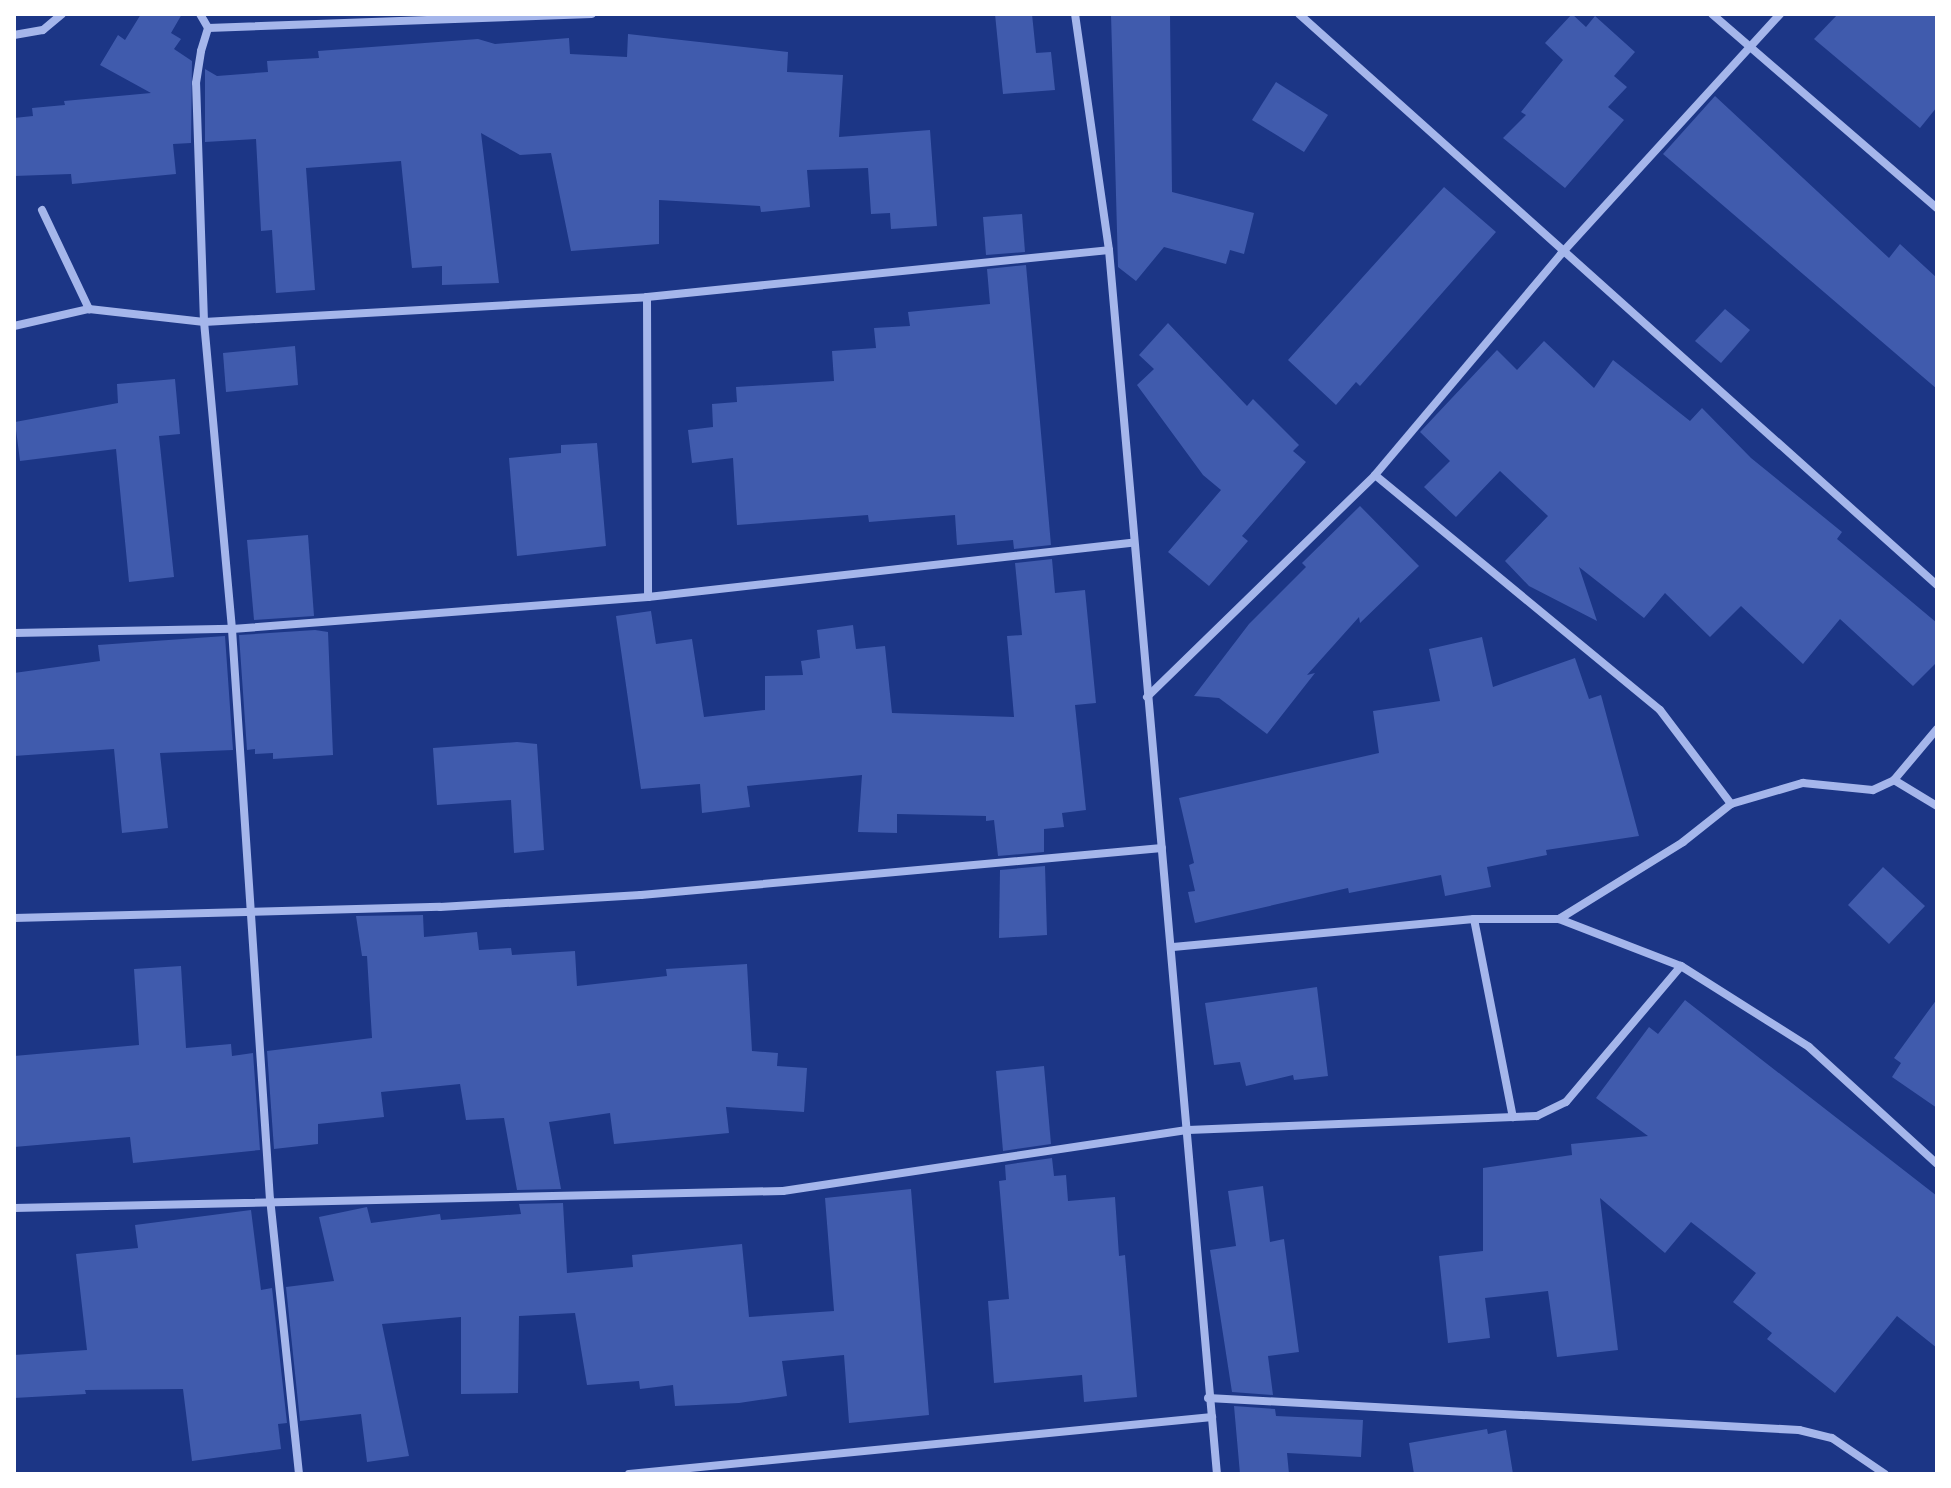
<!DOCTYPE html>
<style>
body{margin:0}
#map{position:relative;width:1951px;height:1488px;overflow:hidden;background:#1c3686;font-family:Rubik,sans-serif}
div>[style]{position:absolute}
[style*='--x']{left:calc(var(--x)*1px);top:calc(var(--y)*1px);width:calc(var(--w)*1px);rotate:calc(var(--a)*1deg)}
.building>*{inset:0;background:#405bad}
.street>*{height:8px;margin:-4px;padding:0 4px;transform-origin:4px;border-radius:4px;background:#a5b6eb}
span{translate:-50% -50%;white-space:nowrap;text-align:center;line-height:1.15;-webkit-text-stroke:8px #1c3686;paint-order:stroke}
.frame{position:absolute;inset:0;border:16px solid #fff;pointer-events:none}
</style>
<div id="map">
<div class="building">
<i style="clip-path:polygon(141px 14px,182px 14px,171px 33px,181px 39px,174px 49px,192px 61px,191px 143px,173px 144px,176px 174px,72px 184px,71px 174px,14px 176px,14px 118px,33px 116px,32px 108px,65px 105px,64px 101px,151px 93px,100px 65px,118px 35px,125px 40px)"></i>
<i style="clip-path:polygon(995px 14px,1032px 14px,1036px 53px,1051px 52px,1055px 90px,1003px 94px)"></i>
<i style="clip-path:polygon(1111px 14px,1170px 14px,1172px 192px,1254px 213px,1244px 254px,1230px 250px,1226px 264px,1164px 247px,1136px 281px,1118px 267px)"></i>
<i style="clip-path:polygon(1572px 14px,1586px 27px,1595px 16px,1635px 52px,1614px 76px,1627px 87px,1608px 107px,1624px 120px,1565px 188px,1503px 138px,1526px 115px,1521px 112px,1563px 60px,1545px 43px)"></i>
<i style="clip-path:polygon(1838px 14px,1937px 14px,1937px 107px,1920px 128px,1814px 39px)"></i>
<i style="clip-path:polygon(628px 34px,788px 52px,787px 72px,843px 75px,839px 137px,930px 130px,937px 226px,891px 229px,890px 213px,871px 214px,868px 168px,807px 170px,810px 207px,761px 212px,760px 206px,659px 200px,659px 244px,571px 251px,551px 153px,520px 155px,481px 133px,499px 283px,442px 285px,442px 266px,412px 268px,401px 161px,306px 168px,315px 290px,276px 293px,272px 230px,261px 231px,256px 139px,205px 142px,205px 69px,217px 76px,268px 72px,267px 61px,319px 58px,318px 51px,478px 39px,495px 44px,569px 38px,570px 54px,627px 57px)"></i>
<i style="clip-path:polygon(1276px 82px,1328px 115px,1304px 152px,1252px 120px)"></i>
<i style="clip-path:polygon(1715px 96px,1889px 258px,1900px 244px,1937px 278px,1937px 389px,1663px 154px)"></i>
<i style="clip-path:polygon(1444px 187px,1496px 232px,1360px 386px,1356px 382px,1336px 405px,1288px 360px)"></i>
<i style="clip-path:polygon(1022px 214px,1025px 252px,986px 255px,983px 217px)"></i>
<i style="clip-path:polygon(1026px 265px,1051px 545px,1014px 549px,1013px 540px,957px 545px,955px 515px,869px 522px,868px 515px,737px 525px,733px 458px,692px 463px,688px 430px,713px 427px,712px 404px,737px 402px,736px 387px,834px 381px,832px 351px,876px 348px,874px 328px,910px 326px,908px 312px,990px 304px,987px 269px)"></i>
<i style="clip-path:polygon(1725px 309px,1750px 330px,1721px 363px,1695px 341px)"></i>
<i style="clip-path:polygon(1168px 323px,1247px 406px,1253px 399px,1299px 445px,1293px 451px,1306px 462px,1242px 536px,1248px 541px,1209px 586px,1168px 552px,1221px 490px,1203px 475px,1137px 385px,1154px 369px,1139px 355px)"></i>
<i style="clip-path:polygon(1544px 341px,1594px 388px,1613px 360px,1690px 421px,1702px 408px,1751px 458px,1842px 532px,1837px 539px,1937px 623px,1937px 662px,1913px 686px,1840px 619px,1803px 664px,1741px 606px,1710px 637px,1665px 593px,1644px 618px,1579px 567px,1597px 621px,1529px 586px,1505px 561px,1548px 516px,1500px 471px,1456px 517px,1424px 487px,1450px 461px,1420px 432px,1497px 350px,1517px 370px)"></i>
<i style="clip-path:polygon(295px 346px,298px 385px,226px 392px,223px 353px)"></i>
<i style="clip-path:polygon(175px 379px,180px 434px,159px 436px,174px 577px,129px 582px,116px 449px,20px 461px,15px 422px,118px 403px,117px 384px)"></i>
<i style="clip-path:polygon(597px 443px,606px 546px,517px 556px,509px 458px,561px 453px,561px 445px)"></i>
<i style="clip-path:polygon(1360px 506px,1419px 566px,1360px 623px,1359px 617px,1307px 675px,1315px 673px,1267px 734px,1219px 698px,1194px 696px,1249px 624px,1306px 567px,1302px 563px)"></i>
<i style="clip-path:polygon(308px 535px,314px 616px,254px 620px,247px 540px)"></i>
<i style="clip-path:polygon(1052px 559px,1055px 593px,1085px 590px,1096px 703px,1075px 705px,1086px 810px,1062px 813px,1064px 827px,1044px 829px,1044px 852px,998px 856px,994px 820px,986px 821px,986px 816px,897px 814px,897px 833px,858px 832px,862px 775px,747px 786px,750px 807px,702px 813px,700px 784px,641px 789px,616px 616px,651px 611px,656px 644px,692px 639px,704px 717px,765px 710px,765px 676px,803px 675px,801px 661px,820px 658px,817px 630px,853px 625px,856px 649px,885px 646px,892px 713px,1014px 717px,1007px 636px,1022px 635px,1015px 563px)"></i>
<i style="clip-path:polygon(315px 630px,328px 632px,333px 755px,273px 759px,273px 753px,255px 754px,255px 749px,247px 750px,239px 635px)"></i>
<i style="clip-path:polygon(225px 636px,233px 750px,160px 753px,168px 828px,122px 833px,114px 749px,14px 756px,14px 673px,100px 661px,98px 645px)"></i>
<i style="clip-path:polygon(1482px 637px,1493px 687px,1575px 658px,1589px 699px,1601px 695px,1639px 836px,1546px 850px,1547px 855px,1487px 867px,1491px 887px,1445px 896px,1441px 875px,1349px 893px,1348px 888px,1195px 923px,1188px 892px,1195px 891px,1189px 865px,1194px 863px,1179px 798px,1379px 753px,1373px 711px,1440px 701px,1429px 649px)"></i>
<i style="clip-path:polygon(517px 742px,537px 744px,544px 850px,514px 853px,511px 800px,437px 805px,433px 748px)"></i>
<i style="clip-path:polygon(1045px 866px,1047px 935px,999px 938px,1000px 870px)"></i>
<i style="clip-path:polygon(1883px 867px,1925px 906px,1889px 944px,1848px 905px)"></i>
<i style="clip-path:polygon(423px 915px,424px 937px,477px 932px,479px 950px,511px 948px,512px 955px,575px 951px,577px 986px,667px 976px,666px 969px,747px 964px,752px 1051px,778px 1053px,777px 1066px,807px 1068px,804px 1112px,726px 1107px,729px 1133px,614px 1144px,610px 1113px,549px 1122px,561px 1189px,517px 1190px,504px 1118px,466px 1120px,460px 1084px,381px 1092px,384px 1117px,318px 1124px,318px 1144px,274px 1149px,267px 1051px,372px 1038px,367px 956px,362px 956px,356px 916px)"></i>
<i style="clip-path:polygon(181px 966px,186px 1048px,231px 1044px,232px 1056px,253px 1053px,260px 1150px,133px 1163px,130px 1137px,14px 1147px,14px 1056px,139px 1045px,134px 969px)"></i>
<i style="clip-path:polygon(1317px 987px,1328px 1076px,1294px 1080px,1293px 1075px,1246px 1086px,1240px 1062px,1214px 1065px,1205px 1003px)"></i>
<i style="clip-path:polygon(1937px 999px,1937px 1108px,1892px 1077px,1901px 1063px,1894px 1058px)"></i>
<i style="clip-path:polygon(1685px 1000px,1937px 1196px,1937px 1348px,1897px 1316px,1835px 1393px,1767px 1339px,1772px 1333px,1733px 1302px,1756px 1273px,1691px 1222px,1665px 1253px,1600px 1198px,1618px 1350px,1557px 1357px,1548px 1291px,1485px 1298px,1490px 1338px,1448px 1343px,1439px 1256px,1483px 1251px,1483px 1168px,1572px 1155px,1571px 1144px,1648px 1136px,1596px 1098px,1649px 1027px,1658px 1034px)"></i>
<i style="clip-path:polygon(1044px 1066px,1051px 1144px,1003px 1151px,996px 1071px)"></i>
<i style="clip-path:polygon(1052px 1158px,1054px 1176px,1066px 1175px,1068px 1201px,1115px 1197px,1119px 1256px,1125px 1255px,1137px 1397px,1084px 1402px,1082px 1375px,994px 1383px,988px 1301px,1009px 1299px,999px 1181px,1006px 1180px,1005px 1165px)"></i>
<i style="clip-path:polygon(1263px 1186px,1270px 1242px,1284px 1239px,1299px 1352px,1268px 1356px,1273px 1395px,1232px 1392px,1210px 1250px,1236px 1246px,1228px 1191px)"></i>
<i style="clip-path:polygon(911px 1189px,929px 1415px,849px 1423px,844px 1355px,782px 1361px,787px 1396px,739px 1403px,675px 1406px,673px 1385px,640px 1389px,639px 1381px,587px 1385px,575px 1313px,519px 1316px,518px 1393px,461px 1394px,461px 1317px,382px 1324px,409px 1456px,367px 1462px,361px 1414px,300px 1421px,286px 1287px,334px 1281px,319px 1217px,367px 1207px,371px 1223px,440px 1214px,441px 1220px,521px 1214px,519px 1204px,563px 1203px,567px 1273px,633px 1267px,632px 1255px,742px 1244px,749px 1317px,834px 1311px,825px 1198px)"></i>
<i style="clip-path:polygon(251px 1210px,261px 1290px,272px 1288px,287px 1423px,278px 1424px,281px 1449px,192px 1461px,183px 1389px,85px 1390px,86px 1394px,14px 1398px,14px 1355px,87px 1350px,76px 1254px,138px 1248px,135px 1225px)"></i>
<i style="clip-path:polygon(1234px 1406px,1275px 1409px,1276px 1416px,1363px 1420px,1361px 1457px,1287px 1453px,1289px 1474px,1240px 1474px)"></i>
<i style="clip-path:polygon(1487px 1429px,1488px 1434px,1506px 1430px,1513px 1474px,1414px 1474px,1409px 1443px)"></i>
</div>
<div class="street">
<i style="--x:200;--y:14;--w:16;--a:60"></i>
<i style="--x:1075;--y:14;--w:238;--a:81.8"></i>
<i style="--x:1109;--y:250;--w:1229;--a:84.96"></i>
<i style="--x:1299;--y:14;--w:856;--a:41.83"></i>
<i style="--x:1712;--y:14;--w:297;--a:40.8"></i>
<i style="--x:14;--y:35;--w:29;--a:-10"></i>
<i style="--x:43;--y:30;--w:25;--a:-40"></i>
<i style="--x:42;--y:210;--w:110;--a:64.6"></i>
<i style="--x:647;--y:297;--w:300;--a:89.8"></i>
<i style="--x:14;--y:326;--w:77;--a:-12.8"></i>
<i style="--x:89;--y:309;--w:116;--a:6.4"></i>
<i style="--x:204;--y:322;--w:444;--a:-3.2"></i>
<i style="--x:647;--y:297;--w:464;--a:-5.8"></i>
<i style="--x:1375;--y:475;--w:369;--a:39.5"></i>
<i style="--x:1660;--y:710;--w:118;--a:52.9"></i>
<i style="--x:14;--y:633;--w:218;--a:-1.1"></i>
<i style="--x:232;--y:629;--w:417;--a:-4.4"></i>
<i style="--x:648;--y:597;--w:487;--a:-6.4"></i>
<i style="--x:1147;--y:697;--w:318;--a:-44.2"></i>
<i style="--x:1375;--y:475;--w:289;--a:-49.9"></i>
<i style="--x:1561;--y:254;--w:325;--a:-47.6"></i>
<i style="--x:1894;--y:780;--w:67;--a:-49.9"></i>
<i style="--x:14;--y:918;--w:426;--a:-1.5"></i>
<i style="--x:440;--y:907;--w:201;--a:-3.4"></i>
<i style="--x:641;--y:895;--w:523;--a:-5.15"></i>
<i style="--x:1474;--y:919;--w:202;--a:78.9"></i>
<i style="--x:1559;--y:919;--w:146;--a:-31.8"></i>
<i style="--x:1683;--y:842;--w:61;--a:-38.4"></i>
<i style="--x:1731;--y:804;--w:75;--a:-16.3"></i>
<i style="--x:1803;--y:783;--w:70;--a:5.7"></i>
<i style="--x:1873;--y:790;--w:23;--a:-25"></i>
<i style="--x:1894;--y:780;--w:50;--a:31.2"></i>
<i style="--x:1173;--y:947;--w:302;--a:-5.3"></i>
<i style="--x:1474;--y:919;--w:85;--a:0"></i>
<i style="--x:1559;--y:919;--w:131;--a:21.1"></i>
<i style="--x:1681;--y:966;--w:151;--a:32.3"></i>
<i style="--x:1809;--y:1047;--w:173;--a:42.4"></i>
<i style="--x:14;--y:1208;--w:769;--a:-1.27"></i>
<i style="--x:783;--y:1191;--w:410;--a:-8.6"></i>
<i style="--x:1188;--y:1130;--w:349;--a:-2.3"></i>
<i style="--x:1537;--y:1116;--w:32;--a:-26"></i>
<i style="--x:1566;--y:1102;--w:178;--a:-49.8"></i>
<i style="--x:1208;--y:1398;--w:592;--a:3.1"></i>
<i style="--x:1799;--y:1430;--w:34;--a:14"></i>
<i style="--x:1832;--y:1438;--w:64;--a:34.2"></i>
<i style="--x:299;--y:1474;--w:276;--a:-96"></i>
<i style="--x:270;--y:1200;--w:572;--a:-93.81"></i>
<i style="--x:232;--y:629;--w:308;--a:-95.2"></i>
<i style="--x:204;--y:322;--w:239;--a:-91.9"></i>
<i style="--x:196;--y:83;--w:32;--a:-81"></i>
<i style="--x:201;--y:51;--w:24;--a:-73"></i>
<i style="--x:208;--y:28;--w:384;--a:-2.1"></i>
<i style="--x:629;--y:1474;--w:586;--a:-5.58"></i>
</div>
<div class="frame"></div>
</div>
